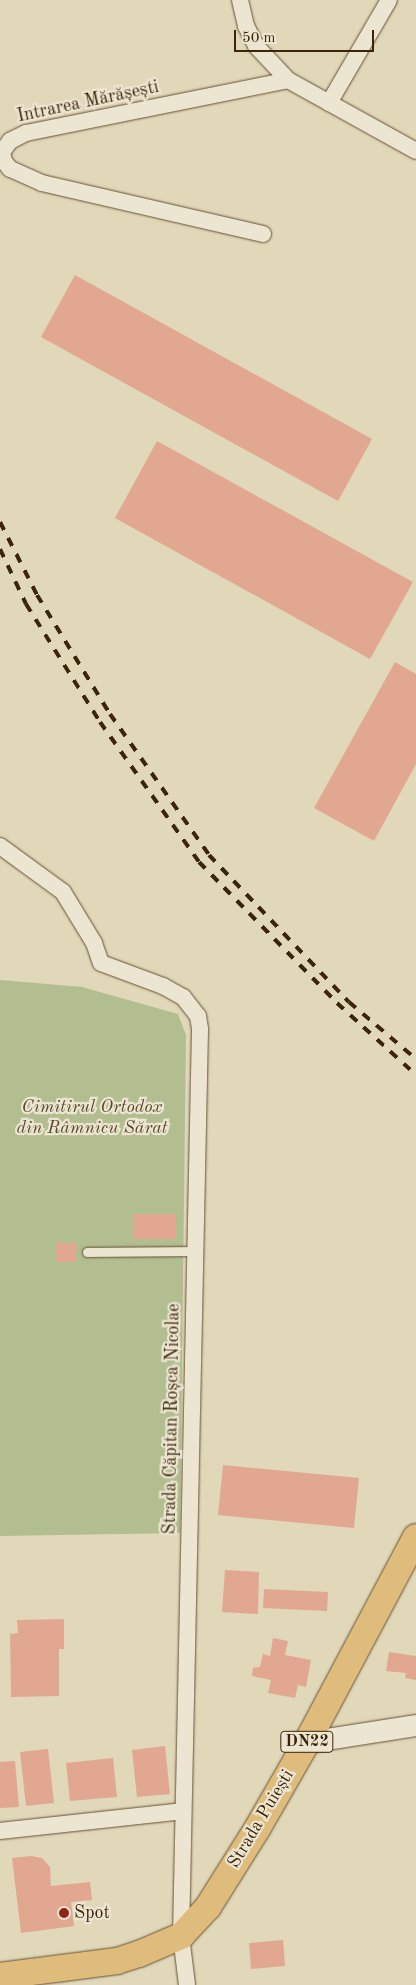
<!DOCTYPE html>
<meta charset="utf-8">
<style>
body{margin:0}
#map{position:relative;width:416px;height:1985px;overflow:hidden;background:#e1d7b9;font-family:"Old Standard TT",serif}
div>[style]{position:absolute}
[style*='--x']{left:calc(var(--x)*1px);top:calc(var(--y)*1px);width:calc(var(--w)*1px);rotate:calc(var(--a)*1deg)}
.green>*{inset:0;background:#b2be90}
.building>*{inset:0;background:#e2a790}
.roads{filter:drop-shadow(0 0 1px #655134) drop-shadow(0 0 1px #655134)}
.service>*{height:9px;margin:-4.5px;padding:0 4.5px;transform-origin:4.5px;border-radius:4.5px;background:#ece5d2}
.minor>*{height:16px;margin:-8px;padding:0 8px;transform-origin:8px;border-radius:8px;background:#ece5d2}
.tertiary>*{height:21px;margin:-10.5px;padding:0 10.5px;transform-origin:10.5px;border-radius:10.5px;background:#ece5d2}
.primary>*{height:26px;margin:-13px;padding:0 13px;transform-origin:13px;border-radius:13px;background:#e0bc7c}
.rail>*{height:4px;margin-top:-2px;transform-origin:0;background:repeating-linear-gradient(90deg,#3c2407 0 9px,transparent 0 18px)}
.dots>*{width:14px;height:14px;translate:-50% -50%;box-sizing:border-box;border:2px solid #ece5d2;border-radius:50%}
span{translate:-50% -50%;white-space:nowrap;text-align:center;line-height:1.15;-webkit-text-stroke:4.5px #ece5d2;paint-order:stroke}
.shield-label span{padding:1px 4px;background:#ece5d2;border:1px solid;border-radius:4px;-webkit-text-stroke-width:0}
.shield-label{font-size:16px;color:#3c2407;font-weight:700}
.street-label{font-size:18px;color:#3c2407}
.park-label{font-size:18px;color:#5a4a29;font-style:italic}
.poi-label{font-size:18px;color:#3c2407}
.left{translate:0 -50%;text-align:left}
.scale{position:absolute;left:234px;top:30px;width:140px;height:22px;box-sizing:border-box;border:2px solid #3c2407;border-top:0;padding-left:6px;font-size:15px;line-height:18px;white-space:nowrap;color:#3c2407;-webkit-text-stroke:4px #ece5d2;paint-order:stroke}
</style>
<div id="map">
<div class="green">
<i style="clip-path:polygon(0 980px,82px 987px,178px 1014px,186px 1035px,180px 1533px,0 1536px)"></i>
</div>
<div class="building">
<i style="clip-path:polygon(75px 275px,372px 439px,338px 501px,41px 337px)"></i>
<i style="clip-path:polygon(157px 441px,413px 582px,370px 659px,115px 518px)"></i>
<i style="clip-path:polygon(395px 662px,416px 674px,416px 764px,374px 841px,314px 808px)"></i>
<i style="clip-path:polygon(133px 1214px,176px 1214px,176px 1239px,133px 1239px)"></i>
<i style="clip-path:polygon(56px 1243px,76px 1243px,76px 1262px,56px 1262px)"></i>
<i style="clip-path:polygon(223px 1465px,359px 1478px,354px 1528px,218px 1515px)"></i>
<i style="clip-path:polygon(225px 1570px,259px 1572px,258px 1614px,222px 1612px)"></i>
<i style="clip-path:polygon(264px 1589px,328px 1592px,327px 1611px,263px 1608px)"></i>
<i style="clip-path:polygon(64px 1619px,64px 1649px,59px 1649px,59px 1696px,11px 1697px,10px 1634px,18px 1633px,17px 1620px)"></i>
<i style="clip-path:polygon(273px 1638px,288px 1641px,285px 1655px,311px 1660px,306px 1687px,298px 1685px,295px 1698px,268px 1693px,271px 1680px,252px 1676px,253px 1668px,260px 1667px,263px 1654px,270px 1656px)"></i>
<i style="clip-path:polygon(389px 1652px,416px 1656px,416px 1680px,405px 1678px,406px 1673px,386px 1671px)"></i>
<i style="clip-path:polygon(165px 1746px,170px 1794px,137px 1797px,132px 1750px)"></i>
<i style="clip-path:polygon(48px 1749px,54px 1803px,26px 1806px,20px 1752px)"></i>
<i style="clip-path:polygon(113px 1758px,117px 1797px,70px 1801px,66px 1763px)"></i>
<i style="clip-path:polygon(15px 1761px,19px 1807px,0 1808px,0 1762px)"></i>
<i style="clip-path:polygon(31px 1856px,42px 1858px,50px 1867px,51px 1886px,90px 1882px,92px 1900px,71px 1902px,74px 1926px,21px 1933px,12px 1858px)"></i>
<i style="clip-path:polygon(283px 1940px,285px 1966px,251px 1969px,249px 1943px)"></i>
</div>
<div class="roads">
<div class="service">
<i style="--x:87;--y:1252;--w:109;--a:-0.5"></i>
</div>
<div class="minor">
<i style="--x:240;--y:0;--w:27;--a:77"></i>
<i style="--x:246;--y:26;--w:22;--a:63"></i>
<i style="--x:256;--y:46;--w:47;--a:46.7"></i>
<i style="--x:288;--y:80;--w:146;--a:29"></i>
<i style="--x:329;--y:103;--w:119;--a:-59.8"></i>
<i style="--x:263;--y:234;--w:227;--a:-167"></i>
<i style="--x:42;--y:183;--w:35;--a:-156"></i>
<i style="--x:10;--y:169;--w:10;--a:-127"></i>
<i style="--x:4;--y:161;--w:9;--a:-103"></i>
<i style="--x:2;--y:152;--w:14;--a:-54"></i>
<i style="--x:10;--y:141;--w:18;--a:-27"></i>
<i style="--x:26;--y:133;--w:267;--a:-11.4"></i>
<i style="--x:0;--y:846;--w:78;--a:36.1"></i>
<i style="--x:63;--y:892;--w:60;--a:58.7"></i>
<i style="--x:94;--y:943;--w:21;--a:71"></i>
<i style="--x:101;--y:963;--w:66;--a:20.4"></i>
<i style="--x:163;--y:986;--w:23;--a:29"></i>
<i style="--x:183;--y:997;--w:24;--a:52"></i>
<i style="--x:198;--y:1016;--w:13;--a:81"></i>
<i style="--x:200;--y:1029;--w:907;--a:91.2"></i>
<i style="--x:181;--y:1936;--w:49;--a:83"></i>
<i style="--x:0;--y:1831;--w:184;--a:-6.2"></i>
</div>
<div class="tertiary">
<i style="--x:307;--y:1742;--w:110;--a:-8.9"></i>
</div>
<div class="primary">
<i style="--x:0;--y:1976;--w:118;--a:-7.3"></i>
<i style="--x:117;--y:1961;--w:23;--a:-18"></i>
<i style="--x:139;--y:1954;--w:46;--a:-23.2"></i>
<i style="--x:181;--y:1936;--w:40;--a:-47"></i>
<i style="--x:208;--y:1907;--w:92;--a:-57.9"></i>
<i style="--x:257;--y:1829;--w:100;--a:-60.1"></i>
<i style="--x:307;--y:1742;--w:232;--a:-62"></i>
</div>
</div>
<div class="rail">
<i style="--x:0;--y:522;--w:82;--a:63.1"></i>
<i style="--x:37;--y:595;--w:140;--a:58.5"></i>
<i style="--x:110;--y:714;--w:172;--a:54.9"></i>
<i style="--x:209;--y:855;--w:203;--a:46.4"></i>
<i style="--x:349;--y:1002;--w:88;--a:40.4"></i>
<i style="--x:0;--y:549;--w:61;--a:64.7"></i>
<i style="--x:26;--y:604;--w:139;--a:57.9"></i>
<i style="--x:100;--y:722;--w:171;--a:54.7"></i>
<i style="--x:199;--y:862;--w:197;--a:45.6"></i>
<i style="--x:337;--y:1003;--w:107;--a:42.3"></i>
</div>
<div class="dots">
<i style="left:64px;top:1913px;background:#8f2418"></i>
</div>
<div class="shield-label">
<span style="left:307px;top:1742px">DN22</span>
</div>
<div class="street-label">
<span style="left:88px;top:102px;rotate:-12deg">Intrarea Mărășești</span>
<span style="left:172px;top:1419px;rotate:-89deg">Strada Căpitan Roșca Nicolae</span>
<span style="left:261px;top:1819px;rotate:-59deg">Strada Puiești</span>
</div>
<div class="park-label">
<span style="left:92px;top:1118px">Cimitirul Ortodox<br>din Râmnicu Sărat</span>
</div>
<div class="poi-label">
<span class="left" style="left:74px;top:1913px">Spot</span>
</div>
<div class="scale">50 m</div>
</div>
